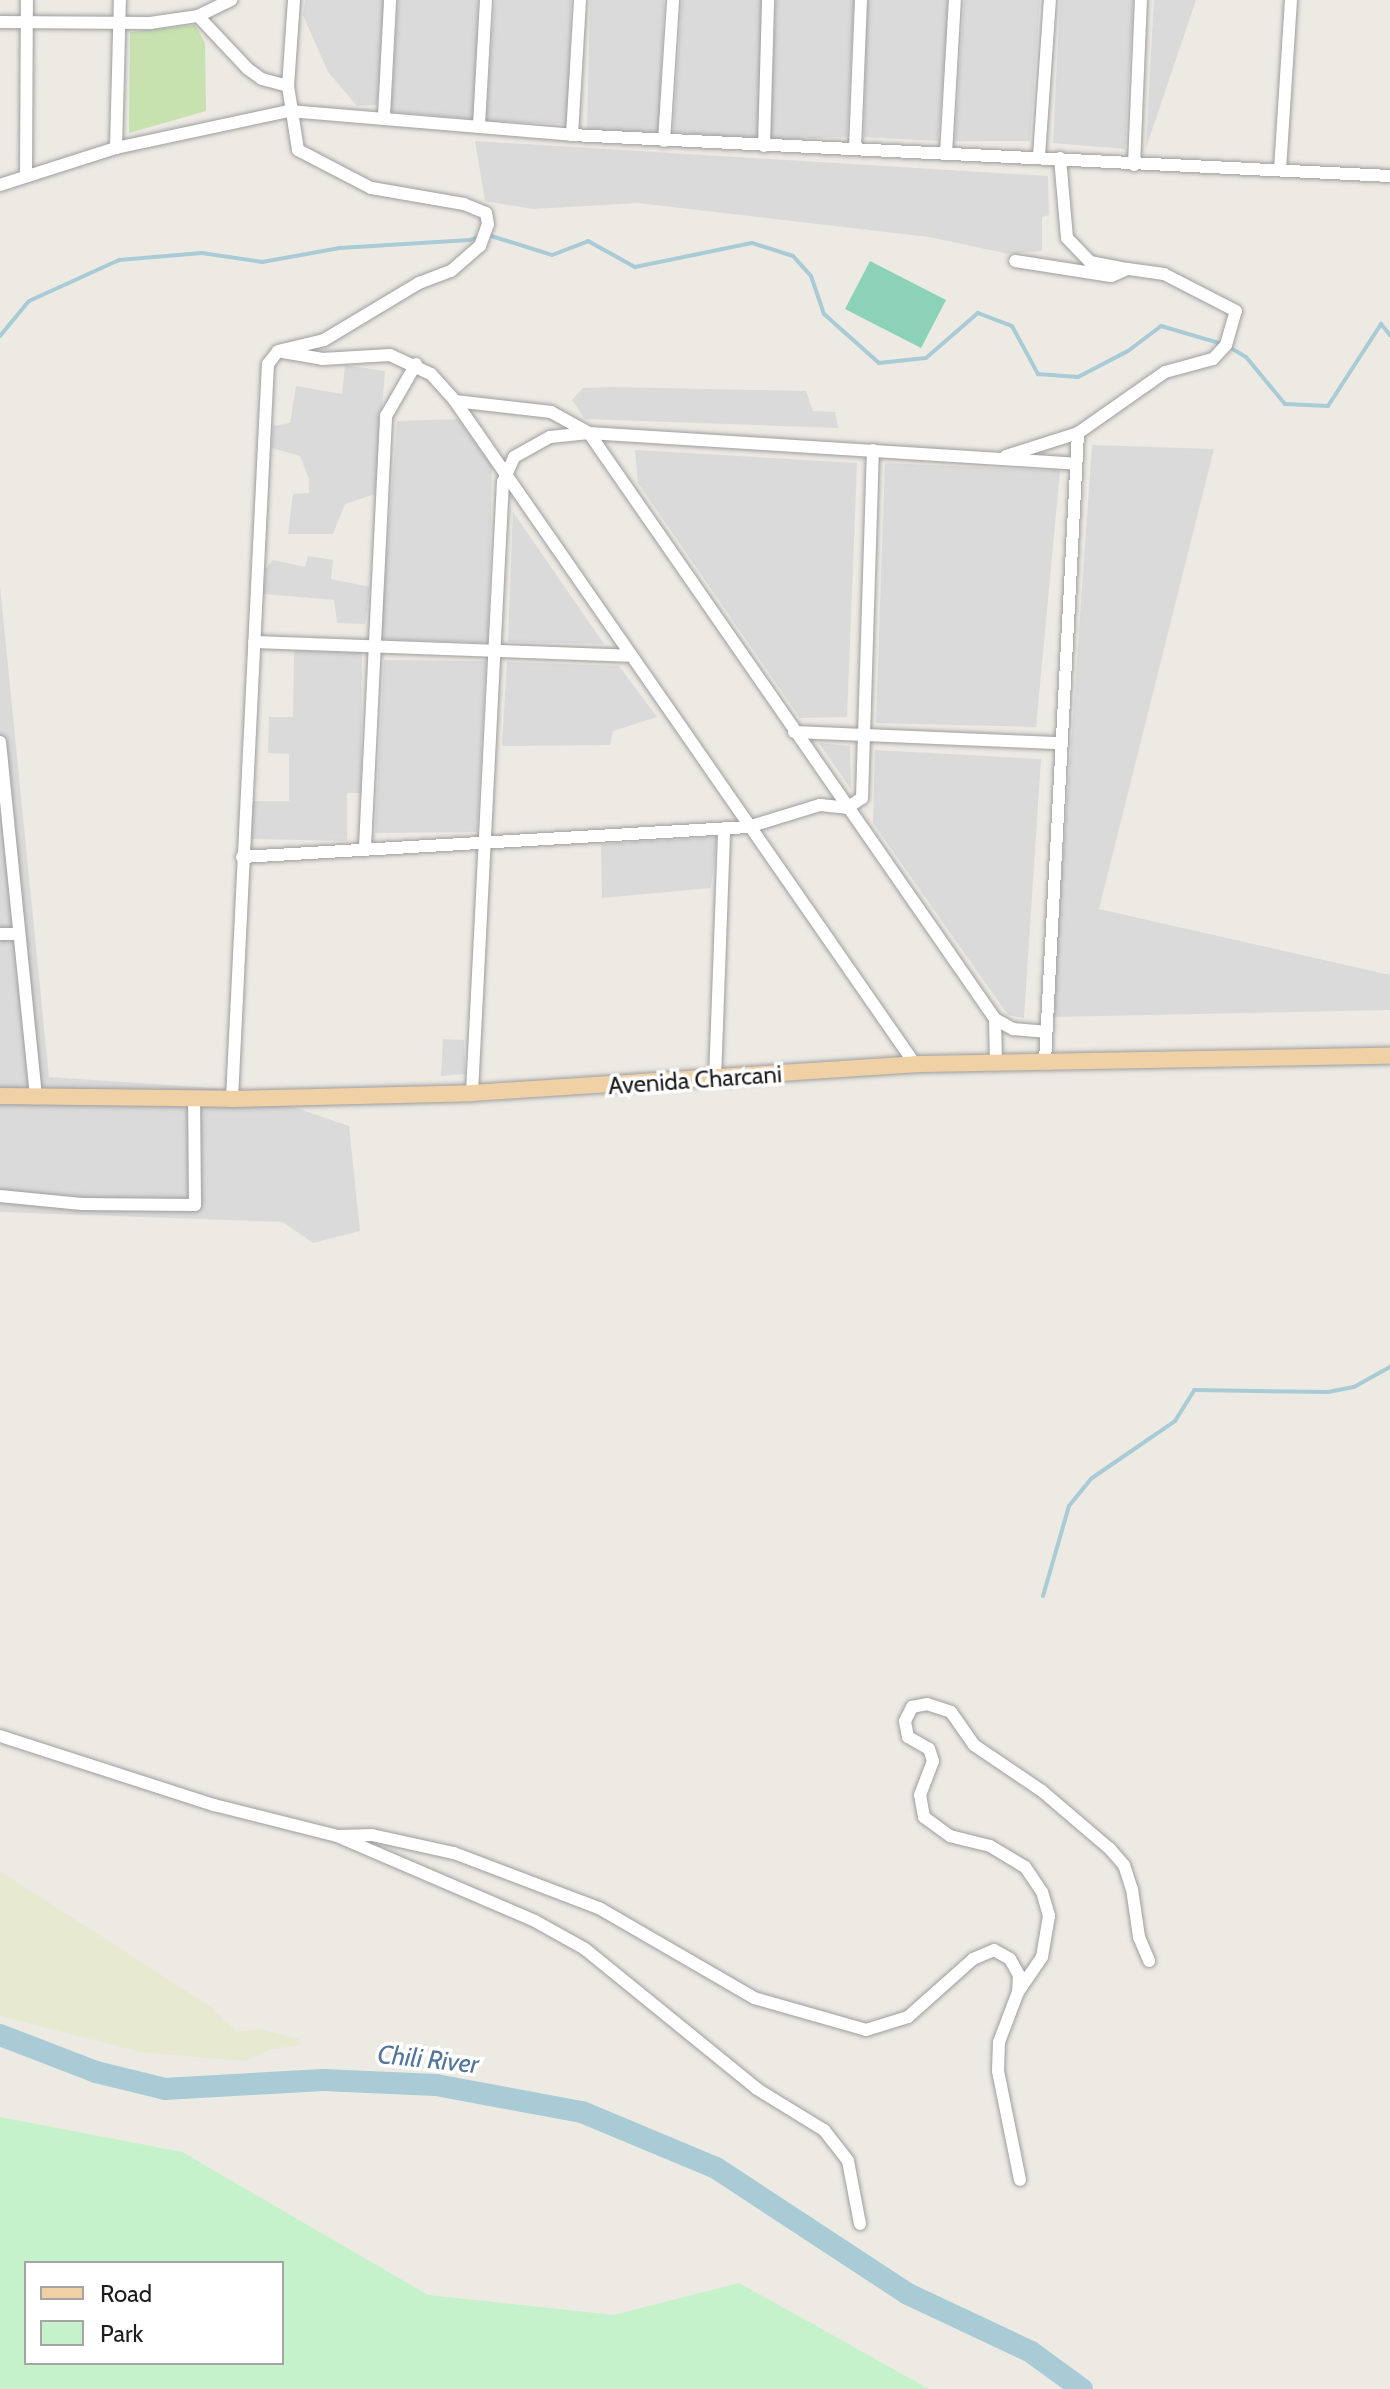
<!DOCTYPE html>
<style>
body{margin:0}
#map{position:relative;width:1390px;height:2389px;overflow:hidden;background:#edeae4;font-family:Cabin,sans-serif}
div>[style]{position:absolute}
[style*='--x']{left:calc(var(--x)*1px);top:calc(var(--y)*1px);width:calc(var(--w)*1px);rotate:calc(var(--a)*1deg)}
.residential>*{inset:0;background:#dbdada}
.farmland>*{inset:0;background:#e7e9d1}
.grass>*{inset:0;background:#c7e1af}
.park>*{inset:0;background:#c5f2ca}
.pitch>*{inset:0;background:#8bd2b8}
.stream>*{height:4px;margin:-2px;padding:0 2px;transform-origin:2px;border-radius:2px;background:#a9cbd5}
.river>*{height:22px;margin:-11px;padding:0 11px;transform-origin:11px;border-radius:11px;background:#a9cbd5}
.roads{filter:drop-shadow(0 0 2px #9e9e9e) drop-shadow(0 0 2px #9e9e9e)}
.minor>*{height:12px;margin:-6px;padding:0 6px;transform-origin:6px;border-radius:6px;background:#fff}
.major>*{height:16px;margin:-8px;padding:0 8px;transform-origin:8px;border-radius:8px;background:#f0d1a6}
span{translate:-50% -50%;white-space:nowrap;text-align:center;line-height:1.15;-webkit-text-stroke:7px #fff;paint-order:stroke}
.street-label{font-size:24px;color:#1d1d1d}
.water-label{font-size:26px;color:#527599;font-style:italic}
.legend{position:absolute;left:24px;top:2261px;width:260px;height:104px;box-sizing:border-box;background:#fff;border:2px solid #a5a5a5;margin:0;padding:10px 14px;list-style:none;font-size:24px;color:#1d1d1d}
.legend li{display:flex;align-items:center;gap:16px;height:40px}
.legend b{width:40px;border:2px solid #a5a5a5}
</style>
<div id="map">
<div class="residential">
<i style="clip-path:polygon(305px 0,384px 0,377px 105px,357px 106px,328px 72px,303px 15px)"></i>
<i style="clip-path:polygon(398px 0,478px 0,475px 119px,391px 112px)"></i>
<i style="clip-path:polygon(495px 0,571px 0,568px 124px,486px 121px)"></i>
<i style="clip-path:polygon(590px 0,664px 0,659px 133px,587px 130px)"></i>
<i style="clip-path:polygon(682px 0,762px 0,758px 140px,673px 132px)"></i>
<i style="clip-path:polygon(776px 0,854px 0,847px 137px,769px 140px)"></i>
<i style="clip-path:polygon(867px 0,949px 0,938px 141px,864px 137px)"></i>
<i style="clip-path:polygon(964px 0,1040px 0,1030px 141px,955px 141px)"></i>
<i style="clip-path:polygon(1060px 0,1133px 0,1125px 149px,1053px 143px)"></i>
<i style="clip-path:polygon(1154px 0,1196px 0,1146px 148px)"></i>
<i style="clip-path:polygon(475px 141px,1048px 176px,1049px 215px,1042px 217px,1042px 251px,1009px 254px,929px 237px,638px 203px,533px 209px,485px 201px)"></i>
<i style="clip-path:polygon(345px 365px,385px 371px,375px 494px,345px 504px,333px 534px,288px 534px,293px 494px,309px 493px,309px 479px,300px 456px,272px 448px,273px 426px,290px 423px,296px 386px,342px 394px)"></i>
<i style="clip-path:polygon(612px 387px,806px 391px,813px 411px,835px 412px,838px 428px,585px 419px,572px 400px,583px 388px)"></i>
<i style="clip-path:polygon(458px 419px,492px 466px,488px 643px,380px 639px,397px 421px)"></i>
<i style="clip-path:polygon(1092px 445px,1214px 449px,1099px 909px,1390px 975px,1390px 1010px,1052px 1017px)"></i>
<i style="clip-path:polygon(635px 450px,857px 463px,847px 717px,800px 718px,638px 483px)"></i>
<i style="clip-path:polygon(885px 463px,1060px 471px,1036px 727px,876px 723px)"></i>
<i style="clip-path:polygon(513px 512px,604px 644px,508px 642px)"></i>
<i style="clip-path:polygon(308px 556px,333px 560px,331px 579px,370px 587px,365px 624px,337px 623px,334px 600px,263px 594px,265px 569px,273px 560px,305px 567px)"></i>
<i style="clip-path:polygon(0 586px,49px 1077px,243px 1090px,349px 1126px,360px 1231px,313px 1243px,283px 1222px,0 1212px)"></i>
<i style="clip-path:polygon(294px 651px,362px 652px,361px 793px,347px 793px,347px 841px,250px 839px,250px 801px,289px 801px,289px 754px,268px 753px,269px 717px,293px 717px)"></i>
<i style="clip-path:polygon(384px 660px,486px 661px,477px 832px,375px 833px)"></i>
<i style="clip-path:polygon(507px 662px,619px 666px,657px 717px,613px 731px,610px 745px,502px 746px)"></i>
<i style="clip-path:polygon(819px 743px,850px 746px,851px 789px)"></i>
<i style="clip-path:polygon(875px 750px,1041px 759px,1024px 1018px,1008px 1015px,873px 823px)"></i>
<i style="clip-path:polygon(717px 837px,711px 888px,602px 898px,601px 844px)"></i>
<i style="clip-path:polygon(443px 1039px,464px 1040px,465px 1074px,441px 1076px)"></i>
</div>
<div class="farmland">
<i style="clip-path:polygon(0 1871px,208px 2005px,237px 2032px,259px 2029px,299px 2039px,300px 2045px,269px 2050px,244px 2061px,140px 2052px,0 2016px)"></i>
</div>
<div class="grass">
<i style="clip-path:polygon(195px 25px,205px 43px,206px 111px,129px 133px,130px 32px)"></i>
</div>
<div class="park">
<i style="clip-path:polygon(evenodd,0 2117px,182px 2152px,428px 2295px,614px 2315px,739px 2283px,929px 2389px,0 2389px,0 2117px,26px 2263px,282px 2263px,282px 2363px,26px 2363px,26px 2263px)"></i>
</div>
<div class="pitch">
<i style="clip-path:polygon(870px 261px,946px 300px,921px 348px,845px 309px)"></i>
</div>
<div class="stream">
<i style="--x:0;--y:336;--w:45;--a:-50.4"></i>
<i style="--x:29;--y:301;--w:99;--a:-24.5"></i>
<i style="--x:119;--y:260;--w:83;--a:-4.8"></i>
<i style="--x:202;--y:253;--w:61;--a:8.5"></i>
<i style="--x:262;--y:262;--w:79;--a:-10.2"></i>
<i style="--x:340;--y:248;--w:130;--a:-3.5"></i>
<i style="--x:470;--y:240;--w:16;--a:-22"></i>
<i style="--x:485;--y:234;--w:70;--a:17.4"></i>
<i style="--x:552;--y:255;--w:39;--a:-21"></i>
<i style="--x:588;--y:241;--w:54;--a:29"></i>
<i style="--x:635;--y:267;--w:119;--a:-11.6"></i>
<i style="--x:752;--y:243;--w:43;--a:17.6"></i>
<i style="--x:793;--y:256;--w:27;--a:48"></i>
<i style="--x:811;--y:276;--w:40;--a:71.1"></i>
<i style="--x:824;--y:314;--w:74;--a:41.7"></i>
<i style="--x:879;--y:363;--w:47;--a:-6.1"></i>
<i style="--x:926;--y:358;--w:69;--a:-40.9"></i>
<i style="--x:978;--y:313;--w:36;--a:21"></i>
<i style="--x:1012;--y:326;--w:55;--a:61.6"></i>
<i style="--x:1038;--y:374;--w:40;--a:4.3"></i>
<i style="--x:1078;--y:377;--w:56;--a:-27.5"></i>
<i style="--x:1128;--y:351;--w:41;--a:-37.1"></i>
<i style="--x:1161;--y:326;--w:68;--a:16.3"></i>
<i style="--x:1226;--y:345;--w:23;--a:31"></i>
<i style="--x:1246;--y:357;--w:61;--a:50.3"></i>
<i style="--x:1285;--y:404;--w:43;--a:2.7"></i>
<i style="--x:1328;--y:406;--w:98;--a:-57.1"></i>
<i style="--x:1381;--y:324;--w:14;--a:51"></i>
<i style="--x:1043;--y:1596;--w:94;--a:-73.9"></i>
<i style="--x:1069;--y:1506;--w:36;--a:-51"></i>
<i style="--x:1092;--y:1478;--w:101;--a:-34.5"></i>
<i style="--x:1175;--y:1421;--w:36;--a:-58"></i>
<i style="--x:1194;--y:1390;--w:134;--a:0.9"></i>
<i style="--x:1328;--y:1392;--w:26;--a:-11"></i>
<i style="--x:1354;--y:1387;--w:41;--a:-29.1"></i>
</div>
<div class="river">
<i style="--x:0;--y:2035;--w:103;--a:21.1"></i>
<i style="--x:96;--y:2072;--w:71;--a:13.8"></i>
<i style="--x:165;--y:2089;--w:158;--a:-3.3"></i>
<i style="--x:323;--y:2080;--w:113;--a:2.5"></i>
<i style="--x:436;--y:2085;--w:148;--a:10.5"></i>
<i style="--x:582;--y:2112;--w:145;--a:22.7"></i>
<i style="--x:716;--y:2168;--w:230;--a:33.3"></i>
<i style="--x:908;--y:2294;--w:136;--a:25.2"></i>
<i style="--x:1031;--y:2352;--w:63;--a:36"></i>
</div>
<div class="roads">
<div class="minor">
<i style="--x:198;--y:16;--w:73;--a:46.7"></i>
<i style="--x:248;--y:69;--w:17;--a:36"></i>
<i style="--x:262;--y:79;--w:27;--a:15"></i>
<i style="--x:0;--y:22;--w:150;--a:0.4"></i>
<i style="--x:150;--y:23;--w:49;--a:-8.3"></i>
<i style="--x:198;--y:16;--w:37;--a:-26"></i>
<i style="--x:384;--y:116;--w:116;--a:-87"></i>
<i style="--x:479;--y:125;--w:125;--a:-86.8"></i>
<i style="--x:572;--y:135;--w:135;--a:-86.6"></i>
<i style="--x:664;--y:141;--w:141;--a:-86.3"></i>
<i style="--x:764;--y:146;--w:146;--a:-88.4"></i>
<i style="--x:116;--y:148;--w:148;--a:-88.5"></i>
<i style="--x:855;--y:149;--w:149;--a:-87.7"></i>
<i style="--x:946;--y:154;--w:154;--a:-86.7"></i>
<i style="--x:1039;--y:156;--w:156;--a:-86"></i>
<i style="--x:1060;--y:158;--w:80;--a:85"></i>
<i style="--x:1067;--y:238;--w:33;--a:46"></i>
<i style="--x:1090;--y:262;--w:38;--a:11"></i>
<i style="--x:1134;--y:165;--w:165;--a:-87.6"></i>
<i style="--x:1280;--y:170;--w:170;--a:-86.3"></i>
<i style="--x:26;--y:174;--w:174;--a:-89.7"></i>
<i style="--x:0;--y:185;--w:122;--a:-17.7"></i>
<i style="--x:116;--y:148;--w:177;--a:-12.1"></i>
<i style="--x:289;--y:111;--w:284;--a:4.8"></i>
<i style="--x:572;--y:135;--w:819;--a:2.87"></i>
<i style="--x:283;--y:352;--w:40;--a:10"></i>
<i style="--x:322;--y:359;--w:68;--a:-3.4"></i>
<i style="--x:390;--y:355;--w:45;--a:24.9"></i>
<i style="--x:431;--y:374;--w:36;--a:48"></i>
<i style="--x:455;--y:401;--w:807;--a:55.25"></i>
<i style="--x:455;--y:401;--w:97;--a:6.5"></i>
<i style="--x:551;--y:412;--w:43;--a:28.9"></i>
<i style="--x:589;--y:433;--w:713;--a:55.28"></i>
<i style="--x:995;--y:1019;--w:21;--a:29"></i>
<i style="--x:1013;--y:1029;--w:32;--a:5"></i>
<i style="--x:1006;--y:456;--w:76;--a:-17.7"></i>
<i style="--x:1078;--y:433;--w:106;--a:-35"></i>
<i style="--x:1165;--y:372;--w:50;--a:-15.2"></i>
<i style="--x:1213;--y:359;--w:19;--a:-47"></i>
<i style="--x:1226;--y:345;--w:35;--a:-74"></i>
<i style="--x:1236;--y:311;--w:81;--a:-152.8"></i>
<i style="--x:1164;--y:274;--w:37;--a:-172"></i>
<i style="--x:1127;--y:269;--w:17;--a:156"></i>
<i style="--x:1111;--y:276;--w:97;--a:-171.1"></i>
<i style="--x:254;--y:642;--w:376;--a:2.1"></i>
<i style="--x:794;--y:732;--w:267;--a:2.4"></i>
<i style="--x:0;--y:742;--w:357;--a:84.2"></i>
<i style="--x:365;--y:847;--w:432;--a:-87.2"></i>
<i style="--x:386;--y:416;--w:60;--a:-60"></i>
<i style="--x:242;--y:857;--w:507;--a:-3.39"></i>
<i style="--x:748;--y:827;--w:75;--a:-17"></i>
<i style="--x:820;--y:805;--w:27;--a:6"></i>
<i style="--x:847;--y:808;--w:18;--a:-34"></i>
<i style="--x:862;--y:798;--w:348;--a:-88.2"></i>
<i style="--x:0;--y:934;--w:18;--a:0"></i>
<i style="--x:995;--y:1019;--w:43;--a:88.7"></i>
<i style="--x:1045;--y:1061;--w:629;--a:-86.99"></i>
<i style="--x:715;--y:1079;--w:251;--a:-87.9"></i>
<i style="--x:472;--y:1093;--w:612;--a:-87.1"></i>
<i style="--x:503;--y:482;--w:27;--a:-66"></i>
<i style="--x:514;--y:457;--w:41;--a:-29.1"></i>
<i style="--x:550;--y:437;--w:39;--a:-6"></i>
<i style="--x:589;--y:433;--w:488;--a:3.6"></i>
<i style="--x:232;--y:1099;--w:736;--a:-87.2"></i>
<i style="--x:268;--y:364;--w:16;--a:-52"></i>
<i style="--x:278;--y:351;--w:47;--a:-13.4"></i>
<i style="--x:324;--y:340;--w:111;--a:-31"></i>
<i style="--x:419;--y:283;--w:34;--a:-21"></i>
<i style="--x:451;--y:271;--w:38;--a:-41"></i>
<i style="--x:480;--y:246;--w:23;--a:-70"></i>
<i style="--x:488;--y:224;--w:11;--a:-100"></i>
<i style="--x:486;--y:213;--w:24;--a:-158"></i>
<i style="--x:464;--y:204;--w:94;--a:-170.2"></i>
<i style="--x:371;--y:188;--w:82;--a:-152.5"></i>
<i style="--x:298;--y:150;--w:65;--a:-98.9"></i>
<i style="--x:288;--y:86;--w:86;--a:-86"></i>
<i style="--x:0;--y:1196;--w:82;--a:5.6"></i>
<i style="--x:82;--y:1204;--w:113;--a:0.5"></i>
<i style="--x:195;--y:1205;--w:106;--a:-90.5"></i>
<i style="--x:0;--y:1736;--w:225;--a:17.9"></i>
<i style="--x:214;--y:1805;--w:127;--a:14.1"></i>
<i style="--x:337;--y:1836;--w:215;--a:23.2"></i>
<i style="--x:535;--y:1921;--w:57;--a:29.2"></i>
<i style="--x:585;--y:1949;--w:222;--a:39.1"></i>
<i style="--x:757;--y:2089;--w:79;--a:31.5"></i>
<i style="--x:824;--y:2130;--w:39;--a:52"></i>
<i style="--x:848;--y:2161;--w:64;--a:79.2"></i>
<i style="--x:340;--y:1836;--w:32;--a:-2"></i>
<i style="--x:372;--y:1835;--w:84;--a:12.4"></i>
<i style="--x:454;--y:1853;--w:155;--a:20.8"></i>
<i style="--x:599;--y:1908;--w:179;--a:30.1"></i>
<i style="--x:754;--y:1998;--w:116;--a:15.9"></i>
<i style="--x:866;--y:2030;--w:44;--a:-17.2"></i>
<i style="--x:908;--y:2017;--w:87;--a:-41.7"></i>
<i style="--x:973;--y:1959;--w:23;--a:-23"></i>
<i style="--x:994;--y:1950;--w:18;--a:29"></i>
<i style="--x:1010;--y:1959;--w:18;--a:61"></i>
<i style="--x:1019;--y:1975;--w:17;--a:93"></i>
<i style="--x:1018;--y:1992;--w:53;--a:110.8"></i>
<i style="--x:999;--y:2042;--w:29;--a:92"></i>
<i style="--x:998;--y:2071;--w:111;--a:78.6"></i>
<i style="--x:1018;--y:1992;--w:42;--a:-55.6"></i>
<i style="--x:1042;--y:1957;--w:42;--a:-80.3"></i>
<i style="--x:1049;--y:1916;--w:25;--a:-106"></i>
<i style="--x:1042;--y:1892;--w:30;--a:-124"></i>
<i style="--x:1025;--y:1867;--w:41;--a:-149"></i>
<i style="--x:990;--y:1846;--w:41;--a:-166"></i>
<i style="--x:950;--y:1836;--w:32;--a:-144"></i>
<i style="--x:924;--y:1817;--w:22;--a:-100"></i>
<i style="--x:920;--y:1795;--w:36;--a:-69"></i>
<i style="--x:933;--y:1761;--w:13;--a:-108"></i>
<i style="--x:929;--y:1749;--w:24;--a:-150"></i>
<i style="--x:908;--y:1737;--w:16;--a:-101"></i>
<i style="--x:905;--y:1721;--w:16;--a:-63"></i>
<i style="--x:912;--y:1707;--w:15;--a:-11"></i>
<i style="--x:927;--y:1704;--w:25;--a:18"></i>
<i style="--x:951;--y:1712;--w:40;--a:55.1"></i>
<i style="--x:974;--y:1745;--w:82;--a:34.1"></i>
<i style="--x:1042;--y:1791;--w:89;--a:40.5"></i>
<i style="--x:1110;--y:1849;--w:21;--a:49"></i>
<i style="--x:1124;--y:1865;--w:25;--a:72"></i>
<i style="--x:1132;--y:1889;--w:49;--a:81.7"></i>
<i style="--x:1139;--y:1937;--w:26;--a:67"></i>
</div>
<div class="major">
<i style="--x:0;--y:1096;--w:232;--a:0.7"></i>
<i style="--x:232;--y:1099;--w:240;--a:-1.4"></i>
<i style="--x:472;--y:1093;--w:444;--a:-3.7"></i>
<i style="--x:915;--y:1064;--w:475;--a:-1"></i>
</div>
</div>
<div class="street-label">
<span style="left:695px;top:1080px;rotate:-4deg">Avenida Charcani</span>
</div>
<div class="water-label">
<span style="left:428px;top:2060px;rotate:6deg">Chili River</span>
</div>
<ul class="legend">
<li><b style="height:10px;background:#f0d1a6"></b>Road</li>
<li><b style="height:22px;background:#c5f2ca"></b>Park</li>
</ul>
</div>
